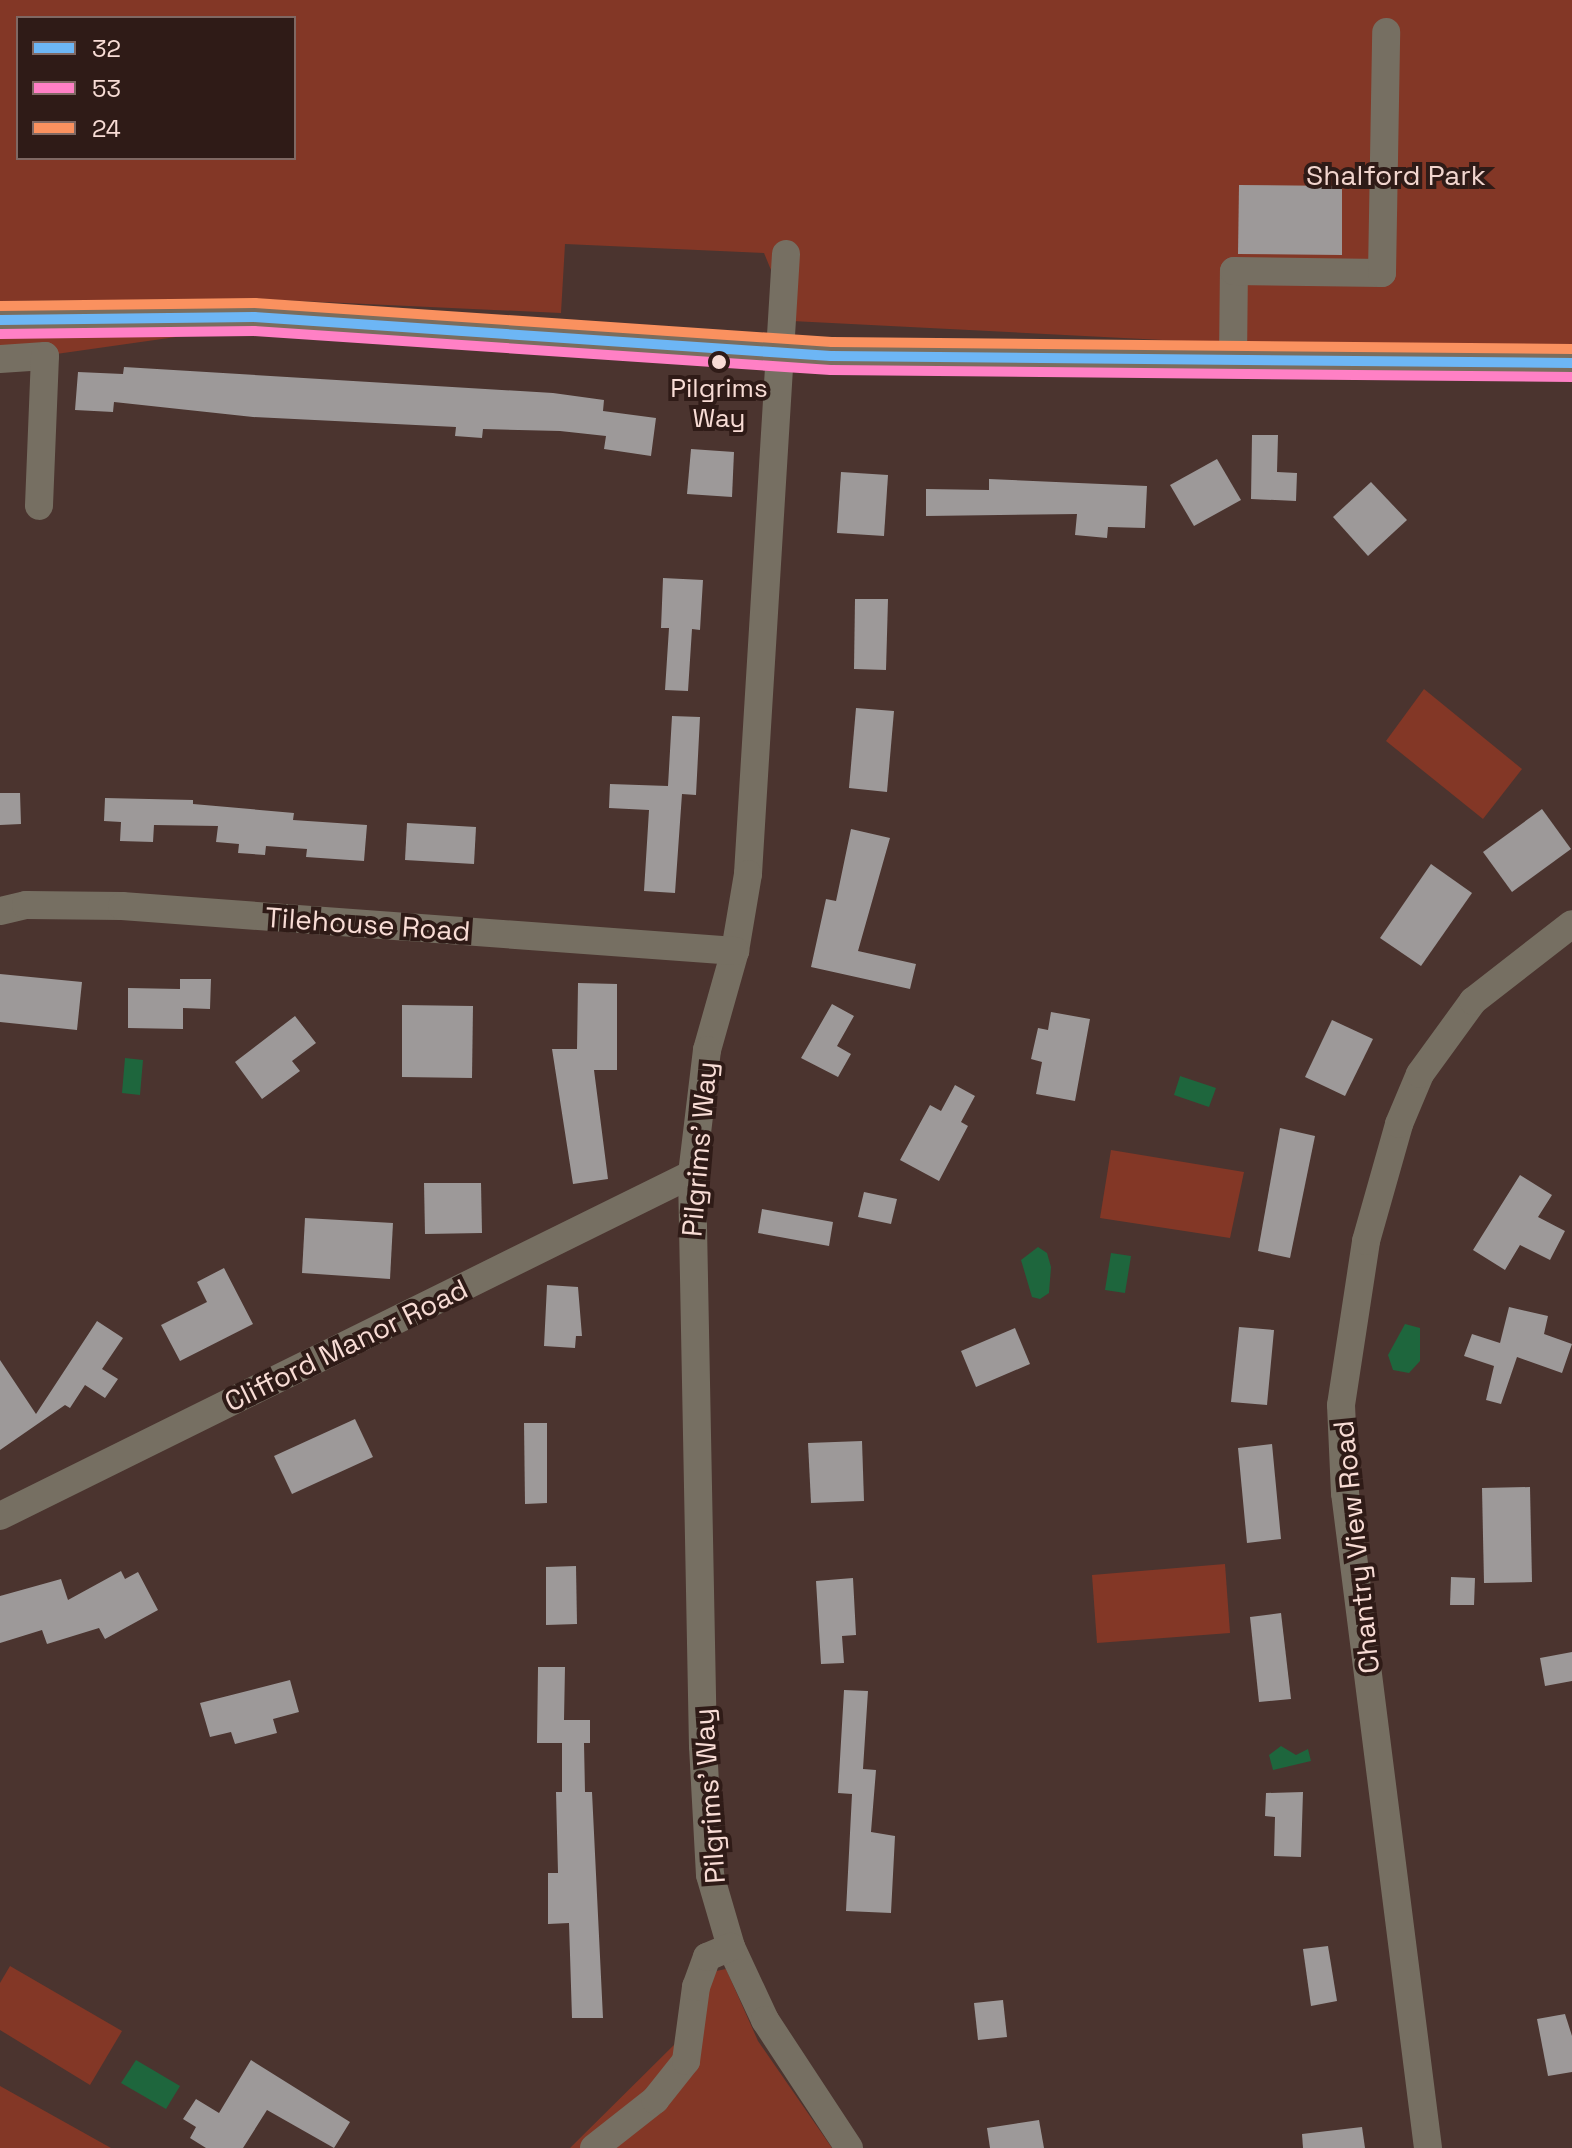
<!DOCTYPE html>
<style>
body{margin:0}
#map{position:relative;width:1572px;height:2148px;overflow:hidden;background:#4b342f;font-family:"Space Grotesk",sans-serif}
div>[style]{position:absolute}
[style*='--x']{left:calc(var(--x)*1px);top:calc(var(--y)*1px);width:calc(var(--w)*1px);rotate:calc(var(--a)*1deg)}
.green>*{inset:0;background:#833726}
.water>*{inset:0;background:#1e663d}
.building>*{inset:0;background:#9d9999}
.minor>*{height:28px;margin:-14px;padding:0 14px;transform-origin:14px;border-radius:14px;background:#766f62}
.major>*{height:36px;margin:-18px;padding:0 18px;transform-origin:18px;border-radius:18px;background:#7a6d5e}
.bus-1>*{height:10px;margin:-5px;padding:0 5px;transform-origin:5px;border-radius:5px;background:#6db6f5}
.bus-2>*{height:10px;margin:-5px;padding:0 5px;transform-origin:5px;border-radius:5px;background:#ff80c5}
.bus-3>*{height:10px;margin:-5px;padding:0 5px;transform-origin:5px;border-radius:5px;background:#fa915f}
.dots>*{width:22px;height:22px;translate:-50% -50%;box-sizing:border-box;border:4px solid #2f1b17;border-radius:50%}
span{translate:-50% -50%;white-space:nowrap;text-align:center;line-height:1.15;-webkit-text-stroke:8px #2f1b17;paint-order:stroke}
.bus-label{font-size:26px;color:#f8dcd5}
.park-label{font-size:28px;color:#f1d5ce}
.street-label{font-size:28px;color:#f8dcd5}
.legend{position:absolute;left:16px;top:16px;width:280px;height:144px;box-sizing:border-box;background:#2f1b17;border:2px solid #7f6863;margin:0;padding:10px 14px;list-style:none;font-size:24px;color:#f8dcd5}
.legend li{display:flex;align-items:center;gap:16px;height:40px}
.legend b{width:40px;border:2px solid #7f6863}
</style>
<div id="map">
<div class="green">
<i style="clip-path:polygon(evenodd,0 0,1572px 0,1572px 348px,1221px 343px,792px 321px,764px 253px,565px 244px,561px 313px,259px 299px,0 301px,0 0,18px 18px,294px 18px,294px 158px,18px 158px,18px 18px)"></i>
<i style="clip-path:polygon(204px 333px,0 362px,0 336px)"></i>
<i style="clip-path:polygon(1424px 689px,1522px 769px,1483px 819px,1386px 741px)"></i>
<i style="clip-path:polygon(1111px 1150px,1244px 1172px,1230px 1238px,1100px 1218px)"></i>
<i style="clip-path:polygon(1225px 1564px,1230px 1633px,1097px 1643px,1092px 1575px)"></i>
<i style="clip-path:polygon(10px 1966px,122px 2031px,90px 2085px,0 2030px,0 1983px)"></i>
<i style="clip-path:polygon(726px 1969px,758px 2041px,832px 2148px,570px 2148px,683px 2036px,706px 1973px)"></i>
<i style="clip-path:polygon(0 2086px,111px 2148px,0 2148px)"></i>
</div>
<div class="water">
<i style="clip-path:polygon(125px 1058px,143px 1060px,140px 1095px,122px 1093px)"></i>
<i style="clip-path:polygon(1180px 1076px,1216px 1088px,1209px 1107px,1174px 1095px)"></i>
<i style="clip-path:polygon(1038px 1247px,1047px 1253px,1051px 1267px,1049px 1293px,1040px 1299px,1032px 1297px,1021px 1260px)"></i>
<i style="clip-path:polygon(1111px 1253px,1131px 1256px,1125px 1293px,1105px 1290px)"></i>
<i style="clip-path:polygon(1405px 1324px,1420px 1328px,1420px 1361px,1409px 1373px,1393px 1370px,1388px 1355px)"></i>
<i style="clip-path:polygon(1281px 1746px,1296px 1755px,1308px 1749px,1311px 1761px,1273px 1770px,1269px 1755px)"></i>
<i style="clip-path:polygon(136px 2060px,180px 2086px,166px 2109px,121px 2083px)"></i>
</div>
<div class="building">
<i style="clip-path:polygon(1239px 185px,1342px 186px,1342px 255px,1238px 254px)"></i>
<i style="clip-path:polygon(124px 367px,553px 393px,604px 400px,603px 411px,656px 418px,651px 456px,604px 449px,606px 436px,560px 431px,483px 429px,482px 438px,455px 436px,456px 427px,253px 417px,114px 402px,113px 412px,75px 410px,78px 372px,123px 374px)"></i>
<i style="clip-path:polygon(1252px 435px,1278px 435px,1277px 472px,1297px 473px,1296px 501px,1251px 499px)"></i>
<i style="clip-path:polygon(691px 449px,734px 452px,732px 497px,687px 494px)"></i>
<i style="clip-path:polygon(1217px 459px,1241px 500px,1194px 526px,1170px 485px)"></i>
<i style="clip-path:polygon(841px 472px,888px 475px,884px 536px,837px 533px)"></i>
<i style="clip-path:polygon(989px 479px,1147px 486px,1145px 528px,1108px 527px,1107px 538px,1075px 535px,1077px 514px,926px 516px,926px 489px,989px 490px)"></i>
<i style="clip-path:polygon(1371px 482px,1407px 520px,1368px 556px,1333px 517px)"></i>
<i style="clip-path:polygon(663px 578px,703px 580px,700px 630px,692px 629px,688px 691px,665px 690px,669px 628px,661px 628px)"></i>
<i style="clip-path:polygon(855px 599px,888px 599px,886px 670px,854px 669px)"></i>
<i style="clip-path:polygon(856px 708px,894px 711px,887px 792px,849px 788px)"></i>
<i style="clip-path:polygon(672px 716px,700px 717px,696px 795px,682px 794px,675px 893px,644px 891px,649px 810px,609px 808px,610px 784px,668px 786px)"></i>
<i style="clip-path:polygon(0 793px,20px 793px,21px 824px,0 825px)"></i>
<i style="clip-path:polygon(105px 798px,193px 800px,193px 804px,294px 813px,293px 820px,367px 825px,364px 861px,306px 857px,307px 849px,266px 846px,265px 855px,238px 853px,239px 844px,216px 842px,218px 826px,154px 825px,153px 842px,120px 841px,121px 822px,104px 821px)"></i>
<i style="clip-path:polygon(1542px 809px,1571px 849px,1512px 892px,1483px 852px)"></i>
<i style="clip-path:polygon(407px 823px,476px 827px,474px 864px,405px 860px)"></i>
<i style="clip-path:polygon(851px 829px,890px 838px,858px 951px,916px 964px,910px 989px,811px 967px,826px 899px,836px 901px)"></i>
<i style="clip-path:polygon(1431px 864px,1472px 893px,1421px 966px,1380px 938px)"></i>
<i style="clip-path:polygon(0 974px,82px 982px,77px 1030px,0 1022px)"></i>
<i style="clip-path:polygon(180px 979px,211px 979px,210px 1009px,183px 1008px,183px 1029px,128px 1028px,128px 988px,180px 989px)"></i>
<i style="clip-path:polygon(578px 983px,617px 984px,617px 1070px,594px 1070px,608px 1179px,573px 1184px,552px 1049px,577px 1049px)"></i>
<i style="clip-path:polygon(832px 1004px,854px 1016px,837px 1046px,851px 1054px,838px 1077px,801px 1058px)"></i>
<i style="clip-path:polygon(402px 1005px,473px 1006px,472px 1078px,402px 1077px)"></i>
<i style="clip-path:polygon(1051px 1012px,1090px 1019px,1075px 1101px,1036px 1094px,1042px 1062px,1031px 1059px,1038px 1028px,1048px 1030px)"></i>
<i style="clip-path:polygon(295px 1016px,316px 1043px,292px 1061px,300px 1071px,262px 1099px,235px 1062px)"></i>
<i style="clip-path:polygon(1332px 1020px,1373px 1039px,1345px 1096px,1305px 1077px)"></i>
<i style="clip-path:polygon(955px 1085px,975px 1096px,961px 1122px,968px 1126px,939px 1181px,900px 1160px,930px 1105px,941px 1111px)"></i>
<i style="clip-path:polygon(1280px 1128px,1315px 1136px,1290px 1258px,1258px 1251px)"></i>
<i style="clip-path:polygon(1520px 1175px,1552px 1195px,1538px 1217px,1565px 1231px,1550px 1260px,1520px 1245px,1505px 1270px,1473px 1250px)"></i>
<i style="clip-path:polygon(424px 1183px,481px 1183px,482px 1233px,425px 1234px)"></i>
<i style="clip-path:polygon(864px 1192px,897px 1199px,891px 1224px,858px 1217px)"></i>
<i style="clip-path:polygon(762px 1209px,833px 1222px,829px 1246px,758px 1233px)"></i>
<i style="clip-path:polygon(305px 1218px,393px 1223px,390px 1279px,302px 1273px)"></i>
<i style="clip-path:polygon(224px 1268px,253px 1324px,180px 1361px,161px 1325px,207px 1302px,197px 1282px)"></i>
<i style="clip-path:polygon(547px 1285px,578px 1287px,582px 1336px,576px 1336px,575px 1348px,544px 1346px)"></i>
<i style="clip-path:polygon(1509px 1307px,1548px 1316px,1544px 1334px,1572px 1344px,1562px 1373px,1517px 1357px,1501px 1404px,1486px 1400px,1494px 1366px,1464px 1356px,1472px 1334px,1500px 1343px)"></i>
<i style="clip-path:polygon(97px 1321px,123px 1338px,102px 1369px,118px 1379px,105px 1398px,85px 1385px,70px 1408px,65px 1405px,0 1450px,0 1360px,36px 1414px)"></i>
<i style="clip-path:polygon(1239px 1327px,1274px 1330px,1267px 1405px,1231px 1402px)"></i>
<i style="clip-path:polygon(1015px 1328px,1030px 1364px,976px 1387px,961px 1351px)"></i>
<i style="clip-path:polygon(355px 1419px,373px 1457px,292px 1494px,274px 1456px)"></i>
<i style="clip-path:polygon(524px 1423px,547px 1423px,547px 1503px,525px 1504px)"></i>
<i style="clip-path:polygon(862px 1441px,864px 1501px,811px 1503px,808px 1443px)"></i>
<i style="clip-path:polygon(1272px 1444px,1281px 1539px,1247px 1543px,1238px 1448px)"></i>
<i style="clip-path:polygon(1530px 1487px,1532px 1582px,1484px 1583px,1482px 1488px)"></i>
<i style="clip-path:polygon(576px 1566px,577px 1624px,546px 1625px,546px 1567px)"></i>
<i style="clip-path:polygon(121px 1571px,125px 1579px,138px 1572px,158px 1610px,105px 1639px,99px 1628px,47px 1644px,42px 1630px,0 1643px,0 1596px,61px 1579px,68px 1600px)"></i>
<i style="clip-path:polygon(1451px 1577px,1475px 1578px,1474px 1605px,1450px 1605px)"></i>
<i style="clip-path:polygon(853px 1578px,856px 1635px,842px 1636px,844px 1663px,821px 1664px,816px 1581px)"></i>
<i style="clip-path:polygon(1281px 1613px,1291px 1699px,1259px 1702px,1250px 1617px)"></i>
<i style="clip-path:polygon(1572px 1652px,1572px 1681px,1545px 1686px,1540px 1658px)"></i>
<i style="clip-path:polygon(538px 1667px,565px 1667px,564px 1720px,590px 1720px,590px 1743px,584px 1743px,585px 1792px,592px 1792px,603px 2018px,572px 2018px,569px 1923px,548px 1924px,548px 1873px,558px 1873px,556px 1792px,562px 1792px,562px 1743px,537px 1743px)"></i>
<i style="clip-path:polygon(290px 1680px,299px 1712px,273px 1719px,277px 1733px,235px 1744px,231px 1732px,210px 1737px,200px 1703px)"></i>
<i style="clip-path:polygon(844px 1690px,868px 1691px,863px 1769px,876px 1770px,871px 1832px,895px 1836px,891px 1913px,846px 1911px,852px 1794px,838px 1793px)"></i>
<i style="clip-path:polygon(1303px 1792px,1301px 1857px,1274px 1856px,1275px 1817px,1265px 1816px,1266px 1793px)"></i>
<i style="clip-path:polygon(1328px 1946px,1337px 2001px,1311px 2006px,1303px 1949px)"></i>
<i style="clip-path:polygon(1003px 2000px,1007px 2037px,978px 2040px,974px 2003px)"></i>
<i style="clip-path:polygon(1565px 2014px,1572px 2036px,1572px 2072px,1548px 2076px,1537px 2019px)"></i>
<i style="clip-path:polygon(251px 2060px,350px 2122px,334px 2148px,267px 2110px,243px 2148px,206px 2148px,190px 2138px,196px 2127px,183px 2119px,196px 2099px,219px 2113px)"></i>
<i style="clip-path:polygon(1039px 2120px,1044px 2148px,990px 2148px,987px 2128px)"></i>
<i style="clip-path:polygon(1362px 2127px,1365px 2148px,1303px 2148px,1302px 2134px)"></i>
</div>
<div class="minor">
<i style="--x:786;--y:254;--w:621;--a:93.51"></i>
<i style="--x:748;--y:874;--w:78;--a:99.6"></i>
<i style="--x:735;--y:951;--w:103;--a:105.8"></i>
<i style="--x:707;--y:1050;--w:125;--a:96.9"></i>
<i style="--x:692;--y:1174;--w:572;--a:88.9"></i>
<i style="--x:703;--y:1746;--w:129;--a:86.9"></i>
<i style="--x:710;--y:1875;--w:75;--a:73.7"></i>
<i style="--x:731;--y:1947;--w:81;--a:65"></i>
<i style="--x:765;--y:2020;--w:153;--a:56.7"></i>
<i style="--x:0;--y:359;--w:45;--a:-3.8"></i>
<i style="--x:45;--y:356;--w:150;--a:92.3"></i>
<i style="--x:1233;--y:360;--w:89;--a:-89.4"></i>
<i style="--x:1234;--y:271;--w:148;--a:0.8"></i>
<i style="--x:1382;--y:273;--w:241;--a:-89"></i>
<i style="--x:0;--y:911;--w:27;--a:-13"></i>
<i style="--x:26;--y:905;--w:96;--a:0.6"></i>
<i style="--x:122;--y:906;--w:615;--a:4.2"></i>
<i style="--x:0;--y:1516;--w:772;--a:-26.3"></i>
<i style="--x:594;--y:2148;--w:78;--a:-38.2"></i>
<i style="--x:655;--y:2100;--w:50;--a:-51.5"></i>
<i style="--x:686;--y:2061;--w:75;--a:-82.3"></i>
<i style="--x:696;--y:1987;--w:32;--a:-70"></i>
<i style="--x:707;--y:1957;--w:26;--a:-23"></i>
<i style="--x:1428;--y:2148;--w:660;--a:-97.22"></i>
<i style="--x:1345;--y:1493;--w:88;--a:-92.6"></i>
<i style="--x:1341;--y:1405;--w:166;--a:-81.3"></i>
<i style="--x:1366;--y:1241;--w:122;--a:-74.2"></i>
<i style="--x:1399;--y:1124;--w:54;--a:-67.2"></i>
<i style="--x:1420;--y:1074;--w:90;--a:-54"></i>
<i style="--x:1473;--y:1001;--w:125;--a:-37.9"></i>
</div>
<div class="major">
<i style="--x:0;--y:320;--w:254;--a:-0.7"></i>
<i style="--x:254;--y:317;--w:578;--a:3.87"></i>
<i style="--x:831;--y:356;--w:741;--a:0.54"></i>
</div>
<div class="bus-1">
<i style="--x:0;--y:320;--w:254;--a:-0.7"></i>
<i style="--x:254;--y:317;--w:578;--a:3.87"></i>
<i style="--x:831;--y:356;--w:741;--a:0.54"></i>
</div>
<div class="bus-2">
<i style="--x:0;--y:334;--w:254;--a:-0.7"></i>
<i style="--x:254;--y:331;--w:578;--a:3.87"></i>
<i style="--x:831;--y:370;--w:741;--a:0.54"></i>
</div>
<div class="bus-3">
<i style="--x:0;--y:306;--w:255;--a:-0.7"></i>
<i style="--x:255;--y:303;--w:578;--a:3.87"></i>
<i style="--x:832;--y:342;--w:740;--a:0.54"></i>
</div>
<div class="dots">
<i style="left:719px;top:362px;background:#f8dcd5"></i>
</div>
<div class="bus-label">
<span style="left:719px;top:404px">Pilgrims<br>Way</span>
</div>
<div class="park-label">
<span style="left:1396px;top:175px">Shalford Park</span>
</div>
<div class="street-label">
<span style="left:368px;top:924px;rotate:4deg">Tilehouse Road</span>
<span style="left:699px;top:1149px;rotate:-85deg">Pilgrims' Way</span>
<span style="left:346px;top:1345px;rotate:-26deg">Clifford Manor Road</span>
<span style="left:1356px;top:1547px;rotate:-96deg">Chantry View Road</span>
<span style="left:709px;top:1796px;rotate:-94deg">Pilgrims' Way</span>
</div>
<ul class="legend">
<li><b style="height:10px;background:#6db6f5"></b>32</li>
<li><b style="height:10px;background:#ff80c5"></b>53</li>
<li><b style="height:10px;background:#fa915f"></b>24</li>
</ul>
</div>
